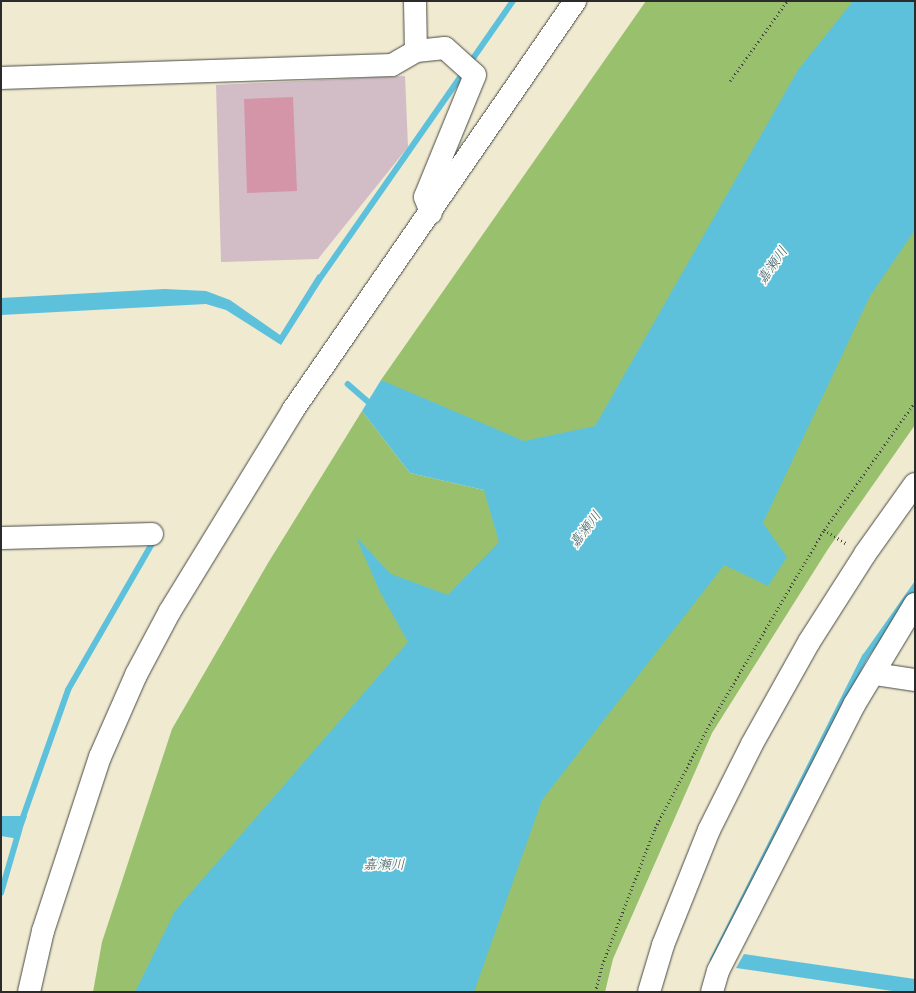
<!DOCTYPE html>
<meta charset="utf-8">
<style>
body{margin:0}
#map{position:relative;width:916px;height:993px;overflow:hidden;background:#efead0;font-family:"Patrick Hand","Klee One",sans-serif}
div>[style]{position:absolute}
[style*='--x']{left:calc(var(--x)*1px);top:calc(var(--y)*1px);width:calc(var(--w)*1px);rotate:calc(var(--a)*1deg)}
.industrial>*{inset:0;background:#d2bdc7}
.green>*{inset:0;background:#99c06c}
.water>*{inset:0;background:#5ec1dc}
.stream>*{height:5.5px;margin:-2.75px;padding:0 2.75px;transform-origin:2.75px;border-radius:2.75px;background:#5ec1dc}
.building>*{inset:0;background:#d595a9}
.path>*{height:2.5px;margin-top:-1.25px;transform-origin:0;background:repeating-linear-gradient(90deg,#484844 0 1px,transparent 0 4px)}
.roads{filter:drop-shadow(0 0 1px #484844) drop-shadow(0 0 1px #484844)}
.minor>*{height:22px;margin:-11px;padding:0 11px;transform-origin:11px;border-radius:11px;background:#fff}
span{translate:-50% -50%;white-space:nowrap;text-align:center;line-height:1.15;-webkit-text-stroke:3.5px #fdfcf7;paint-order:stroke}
.water-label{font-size:14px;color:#3d6069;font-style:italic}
.frame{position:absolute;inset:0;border:2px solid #2b2b2b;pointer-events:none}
</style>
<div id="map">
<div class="industrial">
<i style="clip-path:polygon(405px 76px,408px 147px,318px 259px,221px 262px,216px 85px)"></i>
</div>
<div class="green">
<i style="clip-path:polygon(646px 1px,877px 1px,594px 459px,534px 459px,410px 407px,381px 380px)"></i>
<i style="clip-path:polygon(915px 182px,915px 425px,828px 549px,712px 733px,613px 959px,605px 992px,348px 992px,734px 511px)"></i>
<i style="clip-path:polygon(362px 411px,410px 473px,484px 490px,526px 539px,431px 645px,151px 992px,93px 992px,102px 942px,172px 729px,268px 563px)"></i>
</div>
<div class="water">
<i style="clip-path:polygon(853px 1px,915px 1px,915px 230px,870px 296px,763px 523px,787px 557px,768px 586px,724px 565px,542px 800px,474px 992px,135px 992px,175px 911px,408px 642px,380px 592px,356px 537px,391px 574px,448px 595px,499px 542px,484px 490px,410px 473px,362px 411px,381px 380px,524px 441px,595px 426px,798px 70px)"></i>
<i style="clip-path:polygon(318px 274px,323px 279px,281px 345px,226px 310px,206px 304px,1px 315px,1px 298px,165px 289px,206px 291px,230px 300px,280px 335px)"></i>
<i style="clip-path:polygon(1px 816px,27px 816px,19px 839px,1px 836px)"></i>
<i style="clip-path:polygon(744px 954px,915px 979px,915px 992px,899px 992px,736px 968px)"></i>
</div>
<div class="stream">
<i style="--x:472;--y:60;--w:72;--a:-55.2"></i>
<i style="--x:321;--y:277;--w:245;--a:-55.1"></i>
<i style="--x:348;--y:384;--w:33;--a:41"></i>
<i style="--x:21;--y:823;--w:141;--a:-70.5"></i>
<i style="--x:68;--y:690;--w:168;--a:-60.1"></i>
<i style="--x:1;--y:893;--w:65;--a:-73.8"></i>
<i style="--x:713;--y:960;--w:339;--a:-63.4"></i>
<i style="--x:865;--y:657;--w:87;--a:-54.8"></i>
</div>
<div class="building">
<i style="clip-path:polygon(293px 97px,297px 191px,247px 193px,244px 99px)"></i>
</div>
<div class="path">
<i style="--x:730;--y:81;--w:98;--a:-54.5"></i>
<i style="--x:824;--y:530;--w:27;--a:31"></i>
<i style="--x:595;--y:992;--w:28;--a:-75"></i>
<i style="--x:602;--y:965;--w:147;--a:-68.9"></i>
<i style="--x:655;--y:828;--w:116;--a:-62.3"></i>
<i style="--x:709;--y:725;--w:226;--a:-59.5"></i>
<i style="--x:824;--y:530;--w:157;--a:-54.6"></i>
</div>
<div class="roads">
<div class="minor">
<i style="--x:415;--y:1;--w:50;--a:88.9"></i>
<i style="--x:1;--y:78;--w:391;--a:-1.9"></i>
<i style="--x:392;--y:65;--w:28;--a:-30"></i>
<i style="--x:416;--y:51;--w:29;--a:-6"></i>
<i style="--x:445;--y:48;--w:40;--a:42"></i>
<i style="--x:475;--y:75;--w:132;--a:112.3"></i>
<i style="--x:425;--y:197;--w:17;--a:69"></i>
<i style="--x:1;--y:538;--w:151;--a:-1.5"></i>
<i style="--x:875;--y:674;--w:40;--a:8.5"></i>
<i style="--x:29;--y:992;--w:63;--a:-77.1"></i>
<i style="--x:43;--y:931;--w:183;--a:-71.9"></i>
<i style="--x:100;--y:757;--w:90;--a:-66.3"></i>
<i style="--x:136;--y:675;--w:72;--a:-62"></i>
<i style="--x:170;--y:611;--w:236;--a:-58.5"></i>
<i style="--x:293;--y:410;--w:497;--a:-55.4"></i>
<i style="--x:649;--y:992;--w:49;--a:-73.4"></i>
<i style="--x:663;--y:945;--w:124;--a:-68.2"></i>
<i style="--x:709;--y:830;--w:96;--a:-63.4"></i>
<i style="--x:752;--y:744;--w:117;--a:-60.8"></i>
<i style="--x:809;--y:642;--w:104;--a:-57.5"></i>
<i style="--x:865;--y:554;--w:86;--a:-54.5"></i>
<i style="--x:712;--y:992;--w:22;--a:-74"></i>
<i style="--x:718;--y:971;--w:299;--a:-62.9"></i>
<i style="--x:854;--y:705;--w:118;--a:-58.9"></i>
</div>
</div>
<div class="water-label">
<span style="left:772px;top:265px;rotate:-55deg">嘉瀬川</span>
<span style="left:585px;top:529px;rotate:-53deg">嘉瀬川</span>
<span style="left:384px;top:864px">嘉瀬川</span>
</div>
<div class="frame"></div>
</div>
